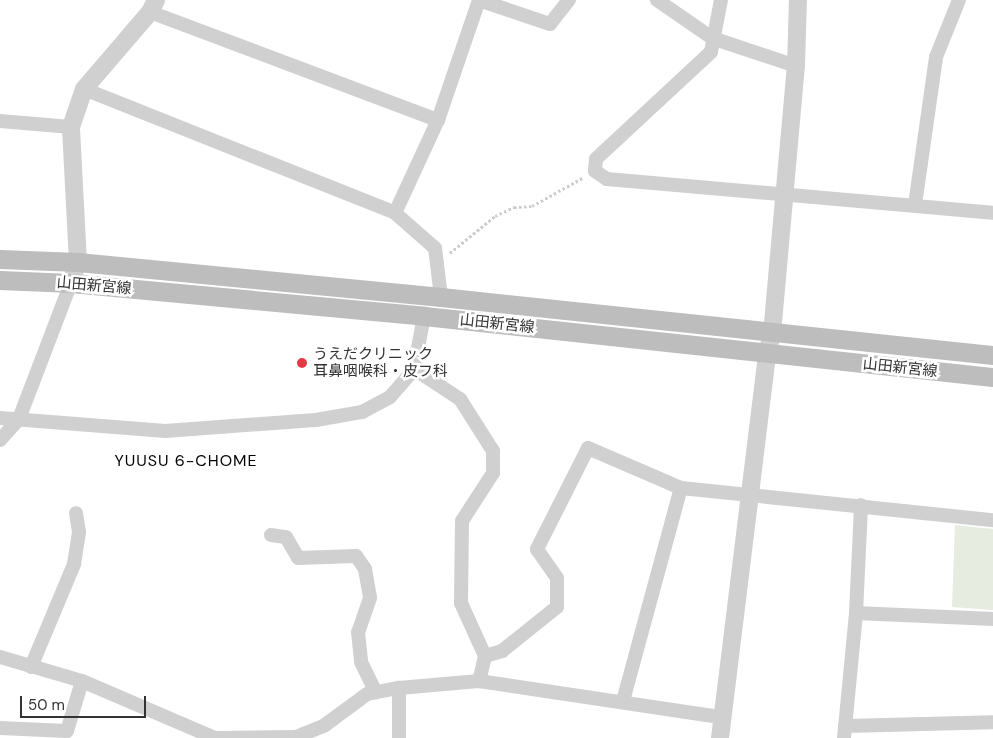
<!DOCTYPE html>
<meta charset="utf-8">
<style>
body{margin:0}
#map{position:relative;width:993px;height:738px;overflow:hidden;background:#fff;font-family:"DM Sans","Noto Sans JP",sans-serif}
div>[style]{position:absolute}
[style*='--x']{left:calc(var(--x)*1px);top:calc(var(--y)*1px);width:calc(var(--w)*1px);rotate:calc(var(--a)*1deg)}
.green>*{inset:0;background:#e6ecdf}
.path>*{height:3px;margin-top:-1.5px;transform-origin:0;background:repeating-linear-gradient(90deg,#cdcdcd 0 2.5px,transparent 0 5px)}
.minor>*{height:14px;margin:-7px;padding:0 7px;transform-origin:7px;border-radius:7px;background:#d0d0d0}
.tertiary>*{height:18px;margin:-9px;padding:0 9px;transform-origin:9px;border-radius:9px;background:#d0d0d0}
.secondary>*{height:19px;margin:-9.5px;padding:0 9.5px;transform-origin:9.5px;border-radius:9.5px;background:#bdbdbd}
.dots>*{width:14px;height:14px;translate:-50% -50%;box-sizing:border-box;border:2px solid #fff;border-radius:50%}
span{translate:-50% -50%;white-space:nowrap;text-align:center;line-height:1.15;-webkit-text-stroke:5px #fff;paint-order:stroke}
.street-label{font-size:15px;color:#333}
.poi-label{font-size:15px;color:#333}
.left{translate:0 -50%;text-align:left}
.neighbourhood-label{font-size:16px;color:#000;letter-spacing:1px}
.scale{position:absolute;left:20px;top:696px;width:126px;height:22px;box-sizing:border-box;border:2px solid #333;border-top:0;padding-left:6px;font-size:15px;line-height:18px;white-space:nowrap;color:#333;-webkit-text-stroke:4px #fff;paint-order:stroke}
</style>
<div id="map">
<div class="green">
<i style="clip-path:polygon(955px 525px,993px 529px,993px 610px,952px 607px)"></i>
</div>
<div class="path">
<i style="--x:450;--y:253;--w:58;--a:-39.4"></i>
<i style="--x:495;--y:216;--w:21;--a:-25"></i>
<i style="--x:514;--y:207;--w:18;--a:-3"></i>
<i style="--x:532;--y:206;--w:60;--a:-29.1"></i>
</div>
<div class="minor">
<i style="--x:479;--y:0;--w:75;--a:18.7"></i>
<i style="--x:550;--y:24;--w:31;--a:-52"></i>
<i style="--x:657;--y:0;--w:67;--a:34.6"></i>
<i style="--x:712;--y:38;--w:89;--a:18.4"></i>
<i style="--x:721;--y:0;--w:53;--a:100.9"></i>
<i style="--x:711;--y:52;--w:157;--a:137.1"></i>
<i style="--x:596;--y:159;--w:12;--a:95"></i>
<i style="--x:595;--y:171;--w:14;--a:34"></i>
<i style="--x:607;--y:179;--w:387;--a:5"></i>
<i style="--x:150;--y:12;--w:308;--a:20.6"></i>
<i style="--x:84;--y:89;--w:335;--a:21.7"></i>
<i style="--x:395;--y:213;--w:53;--a:41.2"></i>
<i style="--x:435;--y:248;--w:49;--a:83"></i>
<i style="--x:0;--y:121;--w:71;--a:4.8"></i>
<i style="--x:915;--y:205;--w:149;--a:-81.9"></i>
<i style="--x:936;--y:57;--w:61;--a:-68"></i>
<i style="--x:395;--y:213;--w:102;--a:-65.2"></i>
<i style="--x:438;--y:120;--w:127;--a:-71.1"></i>
<i style="--x:414;--y:369;--w:55;--a:33.1"></i>
<i style="--x:460;--y:399;--w:62;--a:57.6"></i>
<i style="--x:493;--y:451;--w:22;--a:90"></i>
<i style="--x:493;--y:473;--w:57;--a:122.9"></i>
<i style="--x:462;--y:521;--w:82;--a:90.7"></i>
<i style="--x:461;--y:603;--w:58;--a:65.6"></i>
<i style="--x:485;--y:656;--w:26;--a:103"></i>
<i style="--x:0;--y:418;--w:166;--a:4.5"></i>
<i style="--x:165;--y:431;--w:151;--a:-4.2"></i>
<i style="--x:316;--y:420;--w:47;--a:-9.9"></i>
<i style="--x:362;--y:412;--w:32;--a:-28"></i>
<i style="--x:390;--y:397;--w:37;--a:-49"></i>
<i style="--x:414;--y:369;--w:54;--a:-79.3"></i>
<i style="--x:0;--y:440;--w:28;--a:-48"></i>
<i style="--x:19;--y:419;--w:146;--a:-69.1"></i>
<i style="--x:271;--y:535;--w:15;--a:8"></i>
<i style="--x:286;--y:537;--w:24;--a:60"></i>
<i style="--x:298;--y:558;--w:58;--a:-2"></i>
<i style="--x:356;--y:556;--w:16;--a:55"></i>
<i style="--x:365;--y:569;--w:29;--a:80"></i>
<i style="--x:370;--y:598;--w:36;--a:109"></i>
<i style="--x:358;--y:632;--w:30;--a:84"></i>
<i style="--x:361;--y:662;--w:34;--a:64"></i>
<i style="--x:856;--y:613;--w:137;--a:2.5"></i>
<i style="--x:485;--y:656;--w:18;--a:-16"></i>
<i style="--x:502;--y:651;--w:70;--a:-38.7"></i>
<i style="--x:557;--y:607;--w:29;--a:-90"></i>
<i style="--x:557;--y:578;--w:35;--a:-125"></i>
<i style="--x:537;--y:549;--w:113;--a:-63.2"></i>
<i style="--x:588;--y:448;--w:101;--a:23.3"></i>
<i style="--x:681;--y:488;--w:314;--a:5.9"></i>
<i style="--x:0;--y:657;--w:85;--a:16.3"></i>
<i style="--x:82;--y:681;--w:145;--a:23.2"></i>
<i style="--x:215;--y:738;--w:81;--a:-0.7"></i>
<i style="--x:296;--y:737;--w:31;--a:-22"></i>
<i style="--x:325;--y:725;--w:52;--a:-36.4"></i>
<i style="--x:367;--y:694;--w:33;--a:-11"></i>
<i style="--x:399;--y:688;--w:80;--a:-5"></i>
<i style="--x:479;--y:681;--w:245;--a:8.5"></i>
<i style="--x:31;--y:667;--w:112;--a:-67.3"></i>
<i style="--x:74;--y:564;--w:32;--a:-81"></i>
<i style="--x:79;--y:532;--w:19;--a:-99"></i>
<i style="--x:399;--y:688;--w:50;--a:90"></i>
<i style="--x:623;--y:701;--w:221;--a:-74.8"></i>
<i style="--x:845;--y:726;--w:148;--a:-1.5"></i>
<i style="--x:0;--y:728;--w:67;--a:2.6"></i>
<i style="--x:67;--y:731;--w:52;--a:-73.3"></i>
<i style="--x:844;--y:738;--w:126;--a:-84.5"></i>
<i style="--x:856;--y:613;--w:108;--a:-87.3"></i>
</div>
<div class="tertiary">
<i style="--x:71;--y:283;--w:22;--a:-72"></i>
<i style="--x:78;--y:262;--w:135;--a:-93"></i>
<i style="--x:71;--y:127;--w:40;--a:-71.1"></i>
<i style="--x:84;--y:89;--w:101;--a:-49.4"></i>
<i style="--x:150;--y:12;--w:13;--a:-63"></i>
<i style="--x:720;--y:738;--w:387;--a:-83"></i>
<i style="--x:767;--y:354;--w:21;--a:-76"></i>
<i style="--x:772;--y:334;--w:269;--a:-84.9"></i>
<i style="--x:796;--y:66;--w:66;--a:-88.3"></i>
</div>
<div class="secondary">
<i style="--x:0;--y:259;--w:78;--a:2.2"></i>
<i style="--x:78;--y:262;--w:365;--a:5.5"></i>
<i style="--x:441;--y:297;--w:555;--a:6"></i>
<i style="--x:0;--y:280;--w:71;--a:2.4"></i>
<i style="--x:71;--y:283;--w:355;--a:5.3"></i>
<i style="--x:424;--y:316;--w:572;--a:6.12"></i>
</div>
<div class="dots">
<i style="left:302px;top:363px;background:#e63946"></i>
</div>
<div class="street-label">
<span style="left:94px;top:286px;rotate:5deg">山田新宮線</span>
<span style="left:497px;top:324px;rotate:6deg">山田新宮線</span>
<span style="left:900px;top:368px;rotate:6deg">山田新宮線</span>
</div>
<div class="poi-label">
<span class="left" style="left:313px;top:363px">うえだクリニック<br>耳鼻咽喉科・皮フ科</span>
</div>
<div class="neighbourhood-label">
<span style="left:186px;top:461px">YUUSU 6-CHOME</span>
</div>
<div class="scale">50 m</div>
</div>
